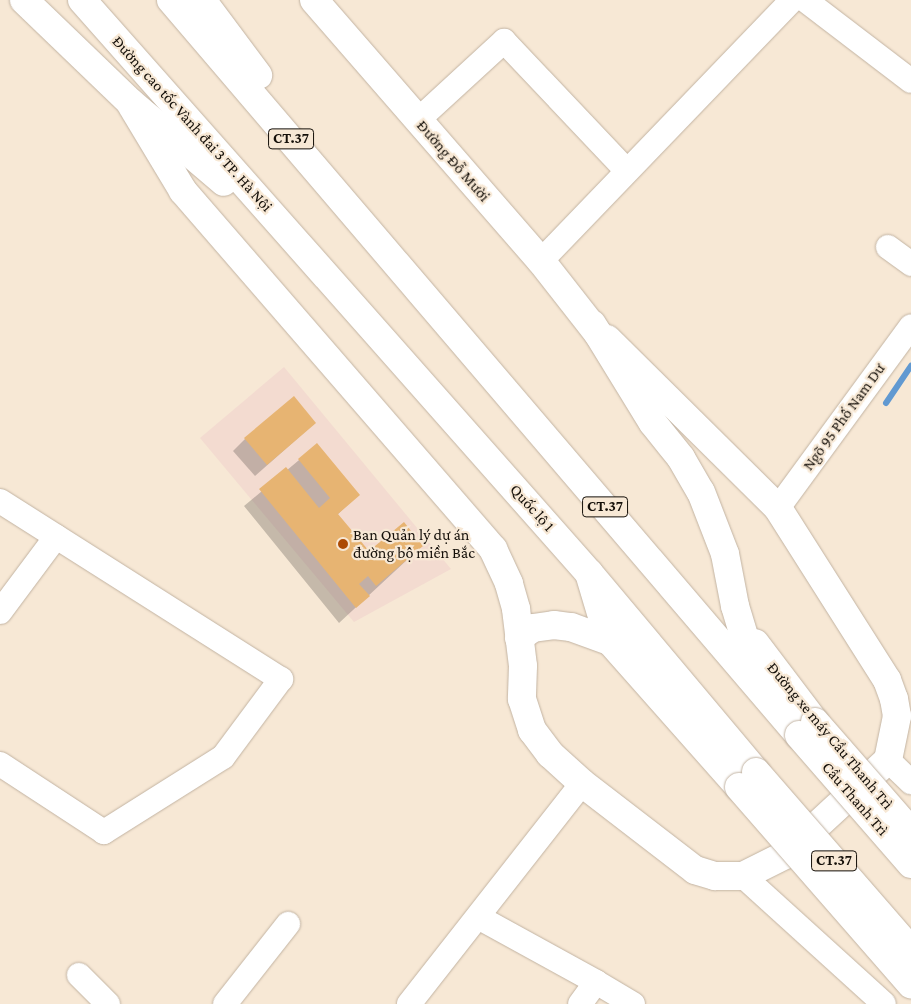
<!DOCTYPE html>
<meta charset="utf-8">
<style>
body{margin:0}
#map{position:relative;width:911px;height:1004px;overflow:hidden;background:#f7e8d5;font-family:"Crimson Pro",serif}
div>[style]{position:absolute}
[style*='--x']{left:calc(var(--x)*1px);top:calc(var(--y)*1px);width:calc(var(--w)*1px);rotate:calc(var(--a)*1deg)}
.commercial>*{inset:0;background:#f3dbd0}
.shadow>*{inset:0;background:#0003}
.stream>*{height:6px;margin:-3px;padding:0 3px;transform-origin:3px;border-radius:3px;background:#6199d1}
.building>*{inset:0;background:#e7b472}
.roads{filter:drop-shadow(0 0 1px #c2b3a2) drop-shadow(0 0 1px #c2b3a2)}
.minor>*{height:24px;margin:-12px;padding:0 12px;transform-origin:12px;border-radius:12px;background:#fff}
.major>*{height:28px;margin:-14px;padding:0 14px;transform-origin:14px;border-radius:14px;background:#fff}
.highway>*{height:28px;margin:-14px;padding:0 14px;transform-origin:14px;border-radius:14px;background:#fff}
.bridges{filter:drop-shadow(0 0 1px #c2b3a2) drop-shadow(0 0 1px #c2b3a2)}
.major-bridge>*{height:28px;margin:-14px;padding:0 14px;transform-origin:14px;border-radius:14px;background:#fff}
.highway-bridge>*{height:28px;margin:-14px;padding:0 14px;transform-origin:14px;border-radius:14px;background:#fff}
.dots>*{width:14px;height:14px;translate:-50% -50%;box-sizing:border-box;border:2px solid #f7e8d5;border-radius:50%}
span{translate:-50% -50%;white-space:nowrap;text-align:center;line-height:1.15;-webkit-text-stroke:4.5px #f7e8d5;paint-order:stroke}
.shield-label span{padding:1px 4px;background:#f7e8d5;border:1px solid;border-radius:4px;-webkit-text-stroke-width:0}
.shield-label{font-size:15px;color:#140f09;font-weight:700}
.street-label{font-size:16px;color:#140f09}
.poi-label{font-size:16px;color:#140f09}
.left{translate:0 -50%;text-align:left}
</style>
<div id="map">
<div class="commercial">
<i style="clip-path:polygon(284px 367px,451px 569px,354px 622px,200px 438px)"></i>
</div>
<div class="shadow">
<i style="clip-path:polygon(315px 423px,255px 476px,233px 451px,245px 439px)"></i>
<i style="clip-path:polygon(317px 445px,358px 495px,337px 515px,368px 553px,422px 546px,339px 623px,244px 506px)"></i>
</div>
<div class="stream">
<i style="--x:886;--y:403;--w:45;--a:-56"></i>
</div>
<div class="building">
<i style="clip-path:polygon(294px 396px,316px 423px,267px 465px,244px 438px)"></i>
<i style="clip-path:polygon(317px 443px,360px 495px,338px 514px,369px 551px,404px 522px,423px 546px,376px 586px,368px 576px,359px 584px,370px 596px,356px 608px,259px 489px,286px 467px,319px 508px,330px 498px,298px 459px)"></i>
</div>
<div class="roads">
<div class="minor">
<i style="--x:805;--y:0;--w:133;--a:37.4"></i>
<i style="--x:418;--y:120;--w:117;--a:-42.6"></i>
<i style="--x:504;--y:41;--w:178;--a:46.6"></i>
<i style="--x:888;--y:247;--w:29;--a:36"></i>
<i style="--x:541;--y:261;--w:362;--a:-46.1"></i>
<i style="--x:0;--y:501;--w:333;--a:32.4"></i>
<i style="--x:281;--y:679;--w:97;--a:126.6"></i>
<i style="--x:223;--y:757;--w:141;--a:147.8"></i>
<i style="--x:104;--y:832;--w:124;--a:-146.8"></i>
<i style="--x:778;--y:508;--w:225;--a:-53.8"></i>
<i style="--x:0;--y:612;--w:94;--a:-53.3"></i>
<i style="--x:888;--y:760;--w:32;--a:44"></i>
<i style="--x:743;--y:876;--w:190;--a:42.2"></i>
<i style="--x:478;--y:917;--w:135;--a:28.8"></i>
<i style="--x:596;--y:982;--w:27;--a:126"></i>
<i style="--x:79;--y:975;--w:41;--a:45"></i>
<i style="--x:596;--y:982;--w:43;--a:30.7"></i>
<i style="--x:225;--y:1004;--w:102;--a:-51.8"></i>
<i style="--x:409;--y:1004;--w:281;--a:-51.9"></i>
</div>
<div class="major">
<i style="--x:314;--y:0;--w:346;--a:49"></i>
<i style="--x:541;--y:261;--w:105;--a:51.9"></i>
<i style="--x:132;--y:106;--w:99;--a:59"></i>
<i style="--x:183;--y:191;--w:474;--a:49.1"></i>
<i style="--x:493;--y:549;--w:38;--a:65"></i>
<i style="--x:509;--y:584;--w:26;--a:74"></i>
<i style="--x:516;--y:609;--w:57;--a:83"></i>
<i style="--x:523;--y:666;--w:33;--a:92"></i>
<i style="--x:522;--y:699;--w:33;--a:72"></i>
<i style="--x:532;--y:730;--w:30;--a:53"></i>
<i style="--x:550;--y:754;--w:43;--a:42.2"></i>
<i style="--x:582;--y:783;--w:143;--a:37.6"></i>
<i style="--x:695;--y:870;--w:21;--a:17"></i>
<i style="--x:715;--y:876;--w:28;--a:0"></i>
<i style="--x:743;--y:876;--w:47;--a:-26.6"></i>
<i style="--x:785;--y:855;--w:140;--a:-42.7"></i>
<i style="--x:888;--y:760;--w:45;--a:-78.4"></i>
<i style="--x:897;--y:716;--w:17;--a:-100"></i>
<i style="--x:894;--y:699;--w:20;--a:-110"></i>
<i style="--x:887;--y:680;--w:204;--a:-122.4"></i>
<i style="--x:778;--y:508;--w:240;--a:-135.3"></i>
<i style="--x:589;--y:573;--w:70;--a:73.4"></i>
<i style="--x:609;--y:640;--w:196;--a:48.5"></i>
<i style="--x:519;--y:638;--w:17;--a:-36"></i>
<i style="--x:533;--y:628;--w:21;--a:-8"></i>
<i style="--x:554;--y:625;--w:17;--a:7"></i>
<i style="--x:571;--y:627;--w:52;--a:20.2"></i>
<i style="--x:755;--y:643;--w:99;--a:52.8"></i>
</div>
<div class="highway">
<i style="--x:24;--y:0;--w:147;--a:43.9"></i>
<i style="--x:130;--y:102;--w:123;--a:40.4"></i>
<i style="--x:82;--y:0;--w:765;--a:48.5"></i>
<i style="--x:589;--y:573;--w:260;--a:50"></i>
<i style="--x:171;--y:0;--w:967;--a:49.49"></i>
<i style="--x:202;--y:0;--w:94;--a:53.3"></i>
<i style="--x:592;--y:324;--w:116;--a:58.4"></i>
<i style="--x:653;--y:423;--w:45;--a:51.3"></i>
<i style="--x:681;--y:458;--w:39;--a:60"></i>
<i style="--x:701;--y:492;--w:66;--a:68.8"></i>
<i style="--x:725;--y:554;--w:53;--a:79.1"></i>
<i style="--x:735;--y:606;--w:45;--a:73.2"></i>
<i style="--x:748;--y:649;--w:32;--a:62"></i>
</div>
</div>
<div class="bridges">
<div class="major-bridge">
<i style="--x:815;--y:722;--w:146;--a:48.9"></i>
<i style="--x:739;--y:787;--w:262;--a:48.9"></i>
</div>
<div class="highway-bridge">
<i style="--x:799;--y:735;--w:171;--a:49"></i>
<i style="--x:756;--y:772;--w:236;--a:49"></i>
</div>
</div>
<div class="dots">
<i style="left:343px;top:544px;background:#ac4b05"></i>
</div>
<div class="shield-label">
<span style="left:291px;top:139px">CT.37</span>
<span style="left:605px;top:507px">CT.37</span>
<span style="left:834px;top:861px">CT.37</span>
</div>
<div class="street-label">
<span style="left:192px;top:124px;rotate:48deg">Đường cao tốc Vành đai 3 TP. Hà Nội</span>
<span style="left:453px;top:161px;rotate:49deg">Đường Đỗ Mười</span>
<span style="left:844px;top:417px;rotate:-54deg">Ngõ 95 Phố Nam Dư</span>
<span style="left:532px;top:508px;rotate:48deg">Quốc lộ 1</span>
<span style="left:830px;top:736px;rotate:50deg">Đường xe máy Cầu Thanh Trì</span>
<span style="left:855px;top:799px;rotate:49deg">Cầu Thanh Trì</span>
</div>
<div class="poi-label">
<span class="left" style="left:353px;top:544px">Ban Quản lý dự án<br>đường bộ miền Bắc</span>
</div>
</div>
